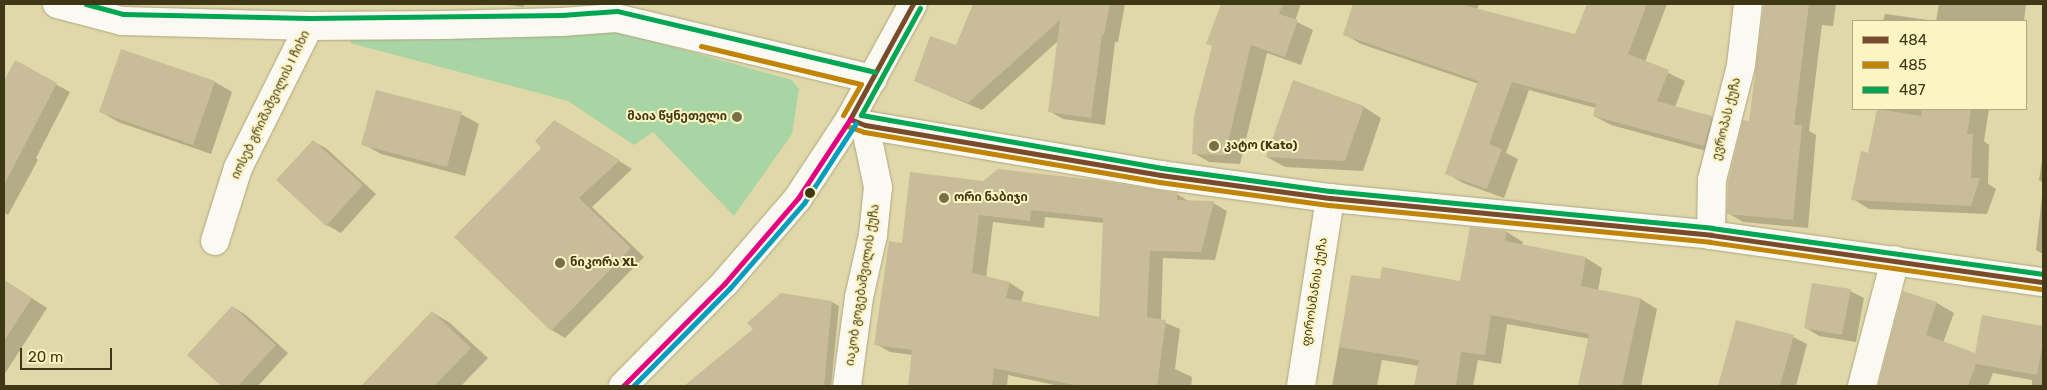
<!DOCTYPE html>
<meta charset="utf-8">
<style>
body{margin:0}
#map{position:relative;width:2047px;height:390px;overflow:hidden;background:#e1d8a9;font-family:Rubik,"Noto Sans Georgian",sans-serif}
div>[style]{position:absolute}
[style*='--x']{left:calc(var(--x)*1px);top:calc(var(--y)*1px);width:calc(var(--w)*1px);rotate:calc(var(--a)*1deg)}
.green>*{inset:0;background:#a9d5a5}
.shadow>*{inset:0;background:#0003}
.building>*{inset:0;background:#c9bc99}
.roads{filter:drop-shadow(0 0 1px #ada580) drop-shadow(0 0 1px #ada580)}
.street>*{height:28px;margin:-14px;padding:0 14px;transform-origin:14px;border-radius:14px;background:#faf9f2}
.secondary>*{height:28px;margin:-14px;padding:0 14px;transform-origin:14px;border-radius:14px;background:#faf9f2}
.bus-1>*{height:5px;margin:-2.5px;padding:0 2.5px;transform-origin:2.5px;border-radius:2.5px;background:#7a4b2a}
.bus-2>*{height:5px;margin:-2.5px;padding:0 2.5px;transform-origin:2.5px;border-radius:2.5px;background:#c08507}
.bus-3>*{height:5px;margin:-2.5px;padding:0 2.5px;transform-origin:2.5px;border-radius:2.5px;background:#00a651}
.bus-4>*{height:5px;margin:-2.5px;padding:0 2.5px;transform-origin:2.5px;border-radius:2.5px;background:#e5007d}
.bus-5>*{height:5px;margin:-2.5px;padding:0 2.5px;transform-origin:2.5px;border-radius:2.5px;background:#069ebc}
.dots>*{width:14px;height:14px;translate:-50% -50%;box-sizing:border-box;border:2px solid #fdf4c3;border-radius:50%}
span{translate:-50% -50%;white-space:nowrap;text-align:center;line-height:1.15;-webkit-text-stroke:4px #fdf4c3;paint-order:stroke}
.street-label{font-size:12px;color:#3f3816}
.poi-label{font-size:12px;color:#3f3816;font-weight:700}
.right{translate:-100% -50%;text-align:right}
.left{translate:0 -50%;text-align:left}
.frame{position:absolute;inset:0;border:5px solid #3f3816;pointer-events:none}
.legend{position:absolute;left:1852px;top:20px;width:175px;height:90px;box-sizing:border-box;background:#fdf4c3;border:1px solid #b1a97e;margin:0;padding:6px 9px;list-style:none;font-size:15px;color:#3f3816}
.legend li{display:flex;align-items:center;gap:10px;height:25px}
.legend b{width:25px;border:1px solid #b1a97e}
.scale{position:absolute;left:20px;top:348px;width:92px;height:22px;box-sizing:border-box;border:2px solid #3f3816;border-top:0;padding-left:6px;font-size:15px;line-height:18px;white-space:nowrap;color:#3f3816;-webkit-text-stroke:4px #fdf4c3;paint-order:stroke}
</style>
<div id="map">
<div class="green">
<i style="clip-path:polygon(616px 31px,792px 80px,799px 89px,792px 134px,734px 216px,653px 132px,634px 145px,568px 101px,350px 43px,354px 33px)"></i>
</div>
<div class="shadow">
<i style="clip-path:polygon(501px 4px,524px 4px,524px 7px)"></i>
<i style="clip-path:polygon(975px 4px,1125px 4px,1118px 42px,1115px 42px,1105px 125px,1063px 119px,1049px 111px,1058px 41px,982px 110px,915px 81px,957px 47px)"></i>
<i style="clip-path:polygon(1222px 4px,1301px 4px,1295px 21px,1313px 30px,1301px 65px,1267px 53px,1240px 164px,1209px 162px,1194px 153px,1213px 46px,1208px 43px)"></i>
<i style="clip-path:polygon(1354px 4px,1387px 4px,1404px 10px,1406px 4px,1479px 4px,1477px 10px,1576px 35px,1588px 4px,1667px 4px,1645px 62px,1685px 81px,1675px 107px,1711px 117px,1728px 127px,1721px 155px,1611px 125px,1594px 116px,1596px 108px,1529px 90px,1506px 153px,1518px 159px,1504px 198px,1463px 183px,1446px 173px,1479px 84px,1361px 44px,1344px 34px)"></i>
<i style="clip-path:polygon(1765px 4px,1836px 4px,1833px 26px,1822px 25px,1809px 131px,1816px 135px,1808px 228px,1743px 222px,1728px 213px,1750px 122px)"></i>
<i style="clip-path:polygon(1939px 4px,2026px 4px,2024px 21px,1936px 21px)"></i>
<i style="clip-path:polygon(1885px 14px,1936px 21px,1883px 21px)"></i>
<i style="clip-path:polygon(15px 62px,70px 92px,36px 158px,38px 160px,8px 215px,4px 213px,4px 84px)"></i>
<i style="clip-path:polygon(215px 82px,232px 92px,211px 154px,118px 122px,101px 112px)"></i>
<i style="clip-path:polygon(1293px 82px,1364px 107px,1381px 118px,1363px 171px,1285px 167px,1267px 157px)"></i>
<i style="clip-path:polygon(1878px 109px,1989px 109px,1984px 141px,1989px 145px,1988px 184px,1996px 189px,1987px 214px,1869px 209px,1853px 199px,1869px 154px)"></i>
<i style="clip-path:polygon(461px 114px,479px 124px,465px 176px,381px 154px,363px 144px)"></i>
<i style="clip-path:polygon(568px 129px,632px 169px,592px 207px,644px 257px,565px 338px,552px 330px,456px 237px)"></i>
<i style="clip-path:polygon(313px 141px,327px 149px,376px 194px,341px 233px,327px 225px,277px 180px)"></i>
<i style="clip-path:polygon(2043px 154px,2043px 183px,2039px 180px)"></i>
<i style="clip-path:polygon(evenodd,984px 183px,1177px 194px,1190px 202px,1213px 203px,1227px 211px,1215px 260px,1163px 258px,1161px 321px,1180px 329px,1175px 369px,1192px 377px,1191px 386px,1059px 386px,1008px 375px,1007px 386px,909px 386px,913px 355px,890px 352px,876px 344px,903px 245px,984px 183px,1045px 217px,1104px 223px,1100px 319px,1021px 302px,1024px 292px,1010px 283px,986px 278px,993px 222px,1044px 228px,1045px 217px)"></i>
<i style="clip-path:polygon(2043px 187px,2043px 254px,2036px 250px)"></i>
<i style="clip-path:polygon(1471px 229px,1507px 232px,1523px 242px,1522px 246px,1586px 258px,1602px 268px,1598px 291px,1641px 299px,1657px 309px,1641px 386px,1580px 386px,1590px 339px,1507px 324px,1501px 364px,1478px 360px,1473px 386px,1415px 386px,1419px 366px,1382px 360px,1377px 386px,1332px 386px,1352px 276px,1381px 281px,1461px 282px)"></i>
<i style="clip-path:polygon(4px 280px,47px 308px,4px 375px)"></i>
<i style="clip-path:polygon(1850px 291px,1864px 298px,1856px 342px,1819px 336px,1806px 328px)"></i>
<i style="clip-path:polygon(1904px 293px,1937px 303px,1954px 313px,1943px 343px,1976px 355px,1983px 316px,2043px 327px,2043px 386px,2032px 386px,2032px 380px,1993px 373px,1988px 386px,1879px 386px)"></i>
<i style="clip-path:polygon(832px 302px,839px 306px,831px 386px,686px 386px,754px 329px)"></i>
<i style="clip-path:polygon(233px 307px,246px 315px,288px 353px,258px 386px,223px 386px,189px 355px)"></i>
<i style="clip-path:polygon(432px 312px,450px 323px,488px 358px,461px 386px,363px 386px)"></i>
<i style="clip-path:polygon(1736px 322px,1793px 337px,1807px 344px,1796px 386px,1719px 386px)"></i>
</div>
<div class="building">
<i style="clip-path:polygon(973px 4px,1110px 4px,1104px 35px,1102px 35px,1091px 118px,1048px 112px,1060px 20px,968px 103px,914px 81px,930px 36px,956px 45px)"></i>
<i style="clip-path:polygon(1221px 4px,1283px 4px,1279px 14px,1298px 20px,1285px 57px,1251px 45px,1225px 155px,1192px 154px,1194px 116px,1212px 46px,1206px 44px)"></i>
<i style="clip-path:polygon(1353px 4px,1460px 4px,1575px 34px,1587px 4px,1647px 4px,1628px 54px,1669px 70px,1657px 101px,1712px 116px,1704px 146px,1593px 116px,1596px 104px,1512px 82px,1489px 144px,1502px 149px,1487px 189px,1445px 174px,1478px 81px,1343px 35px)"></i>
<i style="clip-path:polygon(1764px 4px,1809px 4px,1794px 125px,1802px 125px,1793px 220px,1727px 214px,1728px 182px,1743px 120px,1749px 121px)"></i>
<i style="clip-path:polygon(121px 49px,215px 81px,193px 145px,99px 112px)"></i>
<i style="clip-path:polygon(15px 60px,57px 83px,4px 185px,4px 81px)"></i>
<i style="clip-path:polygon(1293px 80px,1364px 106px,1345px 161px,1266px 157px)"></i>
<i style="clip-path:polygon(376px 90px,462px 112px,447px 167px,361px 145px)"></i>
<i style="clip-path:polygon(1877px 109px,1921px 116px,1922px 109px,1971px 109px,1967px 134px,1973px 134px,1971px 178px,1980px 178px,1971px 206px,1851px 200px,1861px 151px,1868px 153px)"></i>
<i style="clip-path:polygon(554px 120px,620px 160px,579px 198px,631px 248px,551px 331px,454px 237px,541px 148px,535px 141px)"></i>
<i style="clip-path:polygon(313px 140px,363px 185px,326px 226px,276px 180px)"></i>
<i style="clip-path:polygon(evenodd,998px 169px,1095px 180px,1177px 193px,1177px 200px,1214px 201px,1201px 252px,1150px 251px,1147px 317px,1166px 320px,1157px 386px,1079px 386px,994px 368px,992px 386px,908px 386px,912px 350px,874px 345px,889px 241px,902px 243px,910px 172px,983px 181px,998px 169px,1031px 210px,1103px 218px,1099px 317px,1006px 298px,1010px 282px,972px 273px,979px 215px,1030px 221px,1031px 210px)"></i>
<i style="clip-path:polygon(1470px 227px,1507px 231px,1505px 241px,1586px 257px,1581px 286px,1641px 298px,1622px 386px,1578px 386px,1589px 334px,1491px 315px,1485px 355px,1461px 352px,1456px 386px,1414px 386px,1419px 360px,1339px 347px,1351px 275px,1380px 279px,1382px 267px,1460px 281px)"></i>
<i style="clip-path:polygon(4px 280px,32px 298px,4px 341px)"></i>
<i style="clip-path:polygon(1812px 283px,1851px 289px,1842px 335px,1804px 328px)"></i>
<i style="clip-path:polygon(1903px 291px,1937px 302px,1926px 335px,1975px 353px,1982px 315px,2043px 326px,2043px 342px,2037px 375px,1976px 364px,1968px 386px,1878px 386px)"></i>
<i style="clip-path:polygon(781px 293px,832px 301px,824px 386px,684px 386px,753px 329px,747px 323px)"></i>
<i style="clip-path:polygon(232px 306px,276px 345px,238px 386px,221px 386px,187px 355px)"></i>
<i style="clip-path:polygon(432px 311px,471px 348px,434px 386px,361px 386px)"></i>
<i style="clip-path:polygon(1736px 320px,1794px 335px,1780px 386px,1718px 386px)"></i>
</div>
<div class="roads">
<div class="street">
<i style="--x:57;--y:4;--w:67;--a:14.7"></i>
<i style="--x:122;--y:21;--w:187;--a:1.5"></i>
<i style="--x:309;--y:26;--w:136;--a:-0.4"></i>
<i style="--x:445;--y:25;--w:117;--a:-1.5"></i>
<i style="--x:562;--y:22;--w:54;--a:-4.2"></i>
<i style="--x:616;--y:18;--w:264;--a:13.4"></i>
<i style="--x:850;--y:119;--w:16;--a:22"></i>
<i style="--x:865;--y:125;--w:300;--a:9.6"></i>
<i style="--x:1161;--y:175;--w:171;--a:7.8"></i>
<i style="--x:1330;--y:198;--w:383;--a:5.5"></i>
<i style="--x:1711;--y:235;--w:335;--a:8.1"></i>
<i style="--x:1711;--y:235;--w:55;--a:-89"></i>
<i style="--x:1712;--y:180;--w:119;--a:-75.8"></i>
<i style="--x:1741;--y:65;--w:61;--a:-83.5"></i>
<i style="--x:215;--y:241;--w:77;--a:-72.5"></i>
<i style="--x:238;--y:168;--w:159;--a:-63.4"></i>
<i style="--x:847;--y:386;--w:90;--a:-82.3"></i>
<i style="--x:859;--y:297;--w:64;--a:-77.3"></i>
<i style="--x:873;--y:235;--w:48;--a:-84.1"></i>
<i style="--x:878;--y:187;--w:63;--a:-101.8"></i>
<i style="--x:1301;--y:386;--w:190;--a:-81.2"></i>
<i style="--x:1862;--y:386;--w:130;--a:-75.3"></i>
</div>
<div class="secondary">
<i style="--x:623;--y:386;--w:145;--a:-45.3"></i>
<i style="--x:725;--y:283;--w:112;--a:-49.3"></i>
<i style="--x:798;--y:198;--w:95;--a:-56.6"></i>
<i style="--x:850;--y:119;--w:131;--a:-61.3"></i>
</div>
</div>
<div class="bus-1">
<i style="--x:850;--y:119;--w:16;--a:22"></i>
<i style="--x:865;--y:125;--w:300;--a:9.6"></i>
<i style="--x:1161;--y:175;--w:171;--a:7.8"></i>
<i style="--x:1330;--y:198;--w:383;--a:5.5"></i>
<i style="--x:1711;--y:235;--w:335;--a:8.1"></i>
<i style="--x:850;--y:119;--w:131;--a:-61.3"></i>
</div>
<div class="bus-2">
<i style="--x:701;--y:46;--w:164;--a:13.4"></i>
<i style="--x:861;--y:84;--w:36;--a:120"></i>
<i style="--x:847;--y:126;--w:18;--a:19"></i>
<i style="--x:864;--y:132;--w:300;--a:9.6"></i>
<i style="--x:1160;--y:182;--w:171;--a:7.8"></i>
<i style="--x:1329;--y:205;--w:383;--a:5.5"></i>
<i style="--x:1710;--y:242;--w:335;--a:8.1"></i>
</div>
<div class="bus-3">
<i style="--x:86;--y:4;--w:38;--a:15"></i>
<i style="--x:123;--y:14;--w:186;--a:1.2"></i>
<i style="--x:309;--y:18;--w:253;--a:-0.7"></i>
<i style="--x:562;--y:15;--w:55;--a:-4.2"></i>
<i style="--x:617;--y:11;--w:265;--a:13.3"></i>
<i style="--x:920;--y:8;--w:122;--a:118.9"></i>
<i style="--x:861;--y:115;--w:306;--a:10"></i>
<i style="--x:1162;--y:168;--w:171;--a:7.8"></i>
<i style="--x:1331;--y:191;--w:383;--a:5.5"></i>
<i style="--x:1712;--y:228;--w:334;--a:7.9"></i>
</div>
<div class="bus-4">
<i style="--x:623;--y:386;--w:145;--a:-45.3"></i>
<i style="--x:725;--y:283;--w:112;--a:-49.3"></i>
<i style="--x:798;--y:198;--w:95;--a:-56.6"></i>
</div>
<div class="bus-5">
<i style="--x:633;--y:386;--w:138;--a:-45.3"></i>
<i style="--x:730;--y:288;--w:113;--a:-49"></i>
<i style="--x:804;--y:203;--w:95;--a:-57"></i>
</div>
<div class="dots">
<i style="left:737px;top:117px;background:#787049"></i>
<i style="left:1214px;top:146px;background:#787049"></i>
<i style="left:810px;top:193px;background:#3f3816"></i>
<i style="left:944px;top:198px;background:#787049"></i>
<i style="left:560px;top:263px;background:#787049"></i>
</div>
<div class="street-label">
<span style="left:271px;top:105px;rotate:-64deg">იოსებ გრიშაშვილის I ჩიხი</span>
<span style="left:1727px;top:119px;rotate:-76deg">ევროპას ქუჩა</span>
<span style="left:863px;top:285px;rotate:-81deg">იაკობ გოგებაშვილის ქუჩა</span>
<span style="left:1315px;top:292px;rotate:-81deg">ფიროსმანის ქუჩა</span>
</div>
<div class="poi-label">
<span class="right" style="left:727px;top:117px">მაია წყნეთელი</span>
<span class="left" style="left:1224px;top:146px">კატო (Kato)</span>
<span class="left" style="left:954px;top:198px">ორი ნაბიჯი</span>
<span class="left" style="left:570px;top:263px">ნიკორა XL</span>
</div>
<div class="frame"></div>
<ul class="legend">
<li><b style="height:6px;background:#7a4b2a"></b>484</li>
<li><b style="height:6px;background:#c08507"></b>485</li>
<li><b style="height:6px;background:#00a651"></b>487</li>
</ul>
<div class="scale">20 m</div>
</div>
